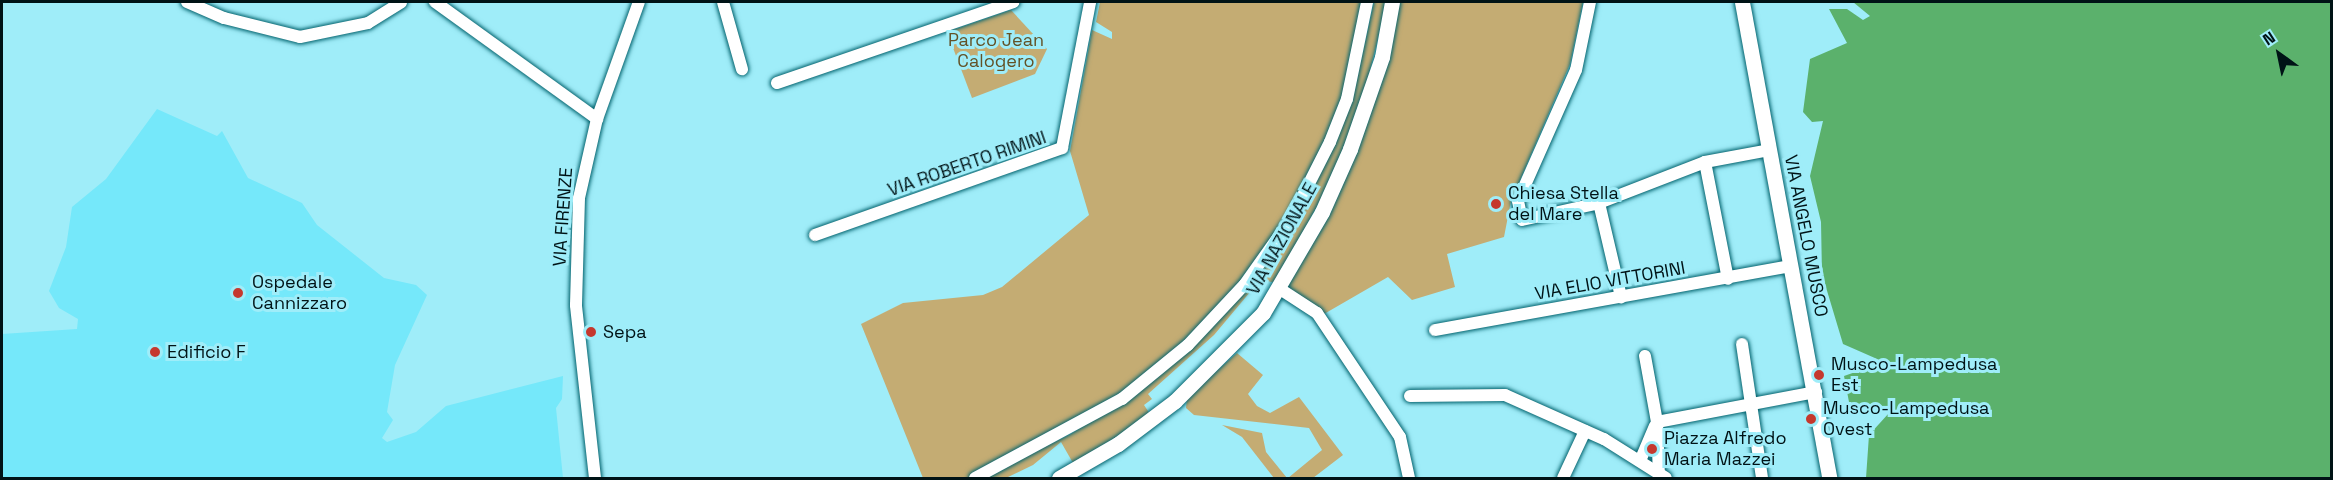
<!DOCTYPE html>
<style>
body{margin:0}
#map{position:relative;width:2333px;height:480px;overflow:hidden;background:#9fedf9;font-family:"Space Grotesk",sans-serif}
div>[style]{position:absolute}
[style*='--x']{left:calc(var(--x)*1px);top:calc(var(--y)*1px);width:calc(var(--w)*1px);rotate:calc(var(--a)*1deg)}
.built>*{inset:0;background:#75e8fa}
.green>*{inset:0;background:#c4ac73}
.water>*{inset:0;background:#5bb16c}
.roads{filter:drop-shadow(0 0 2px #02626d) drop-shadow(0 0 2px #02626d)}
.minor>*{height:12px;margin:-6px;padding:0 6px;transform-origin:6px;border-radius:6px;background:#fff}
.major>*{height:15px;margin:-7.5px;padding:0 7.5px;transform-origin:7.5px;border-radius:7.5px;background:#fff}
.dots>*{width:16px;height:16px;translate:-50% -50%;box-sizing:border-box;border:3px solid #9fedf9;border-radius:50%}
span{translate:-50% -50%;white-space:nowrap;text-align:center;line-height:1.15;-webkit-text-stroke:6px #9fedf9;paint-order:stroke}
.park-label{font-size:18px;color:#635227}
.street-label{font-size:18px;color:#001316}
.poi-label{font-size:18px;color:#001316}
.left{translate:0 -50%;text-align:left}
.frame{position:absolute;inset:0;border:3px solid #001316;pointer-events:none}
.north{position:absolute;left:2249px;top:24px;width:60px;height:60px;-webkit-text-stroke:4px #9fedf9;paint-order:stroke;rotate:327deg;font-size:16px;font-weight:700;line-height:24px;text-align:center;color:#001316}
.north::after{content:'';display:block;margin:auto;width:21px;height:27px;background:#001316;clip-path:polygon(50% 0,100% 100%,50% 72%,0 100%)}
</style>
<div id="map">
<div class="built">
<i style="clip-path:polygon(157px 109px,217px 136px,222px 131px,248px 178px,302px 203px,317px 225px,384px 278px,416px 285px,427px 295px,395px 365px,387px 412px,393px 420px,382px 438px,387px 442px,416px 432px,446px 406px,563px 376px,562px 399px,556px 408px,563px 478px,2px 478px,2px 334px,77px 329px,78px 319px,59px 308px,49px 291px,66px 247px,72px 207px,106px 179px)"></i>
</div>
<div class="green">
<i style="clip-path:polygon(1100px 2px,1365px 2px,1340px 109px,1294px 209px,1238px 289px,1141px 382px,968px 478px,923px 478px,861px 324px,903px 303px,983px 295px,1002px 287px,1089px 215px,1070px 151px,1092px 30px,1112px 39px,1112px 32px,1096px 22px)"></i>
<i style="clip-path:polygon(1374px 2px,1387px 2px,1361px 106px,1329px 184px,1275px 283px,1261px 279px,1214px 335px,1148px 394px,1152px 399px,1144px 405px,1150px 414px,1135px 426px,1073px 463px,1061px 442px,1033px 465px,1006px 478px,982px 478px,1071px 434px,1151px 382px,1300px 217px,1353px 98px)"></i>
<i style="clip-path:polygon(1399px 2px,1583px 2px,1570px 64px,1511px 201px,1504px 237px,1447px 254px,1455px 287px,1412px 300px,1388px 277px,1324px 314px,1287px 287px,1319px 232px,1356px 150px)"></i>
<i style="clip-path:polygon(1011px 10px,1047px 49px,1035px 74px,972px 98px,947px 32px)"></i>
<i style="clip-path:polygon(1237px 353px,1263px 375px,1248px 394px,1257px 406px,1270px 413px,1299px 397px,1343px 455px,1313px 478px,1288px 478px,1322px 450px,1309px 428px,1194px 415px,1186px 408px,1187px 397px)"></i>
<i style="clip-path:polygon(1222px 425px,1262px 433px,1266px 452px,1287px 478px,1274px 478px,1242px 437px)"></i>
</div>
<div class="water">
<i style="clip-path:polygon(1853px 2px,2331px 2px,2331px 478px,1866px 478px,1869px 435px,1889px 413px,1849px 402px,1844px 376px,1884px 362px,1843px 344px,1822px 274px,1821px 222px,1810px 176px,1823px 121px,1812px 122px,1803px 112px,1810px 59px,1847px 43px,1829px 9px,1847px 9px,1863px 20px,1870px 16px)"></i>
</div>
<div class="roads">
<div class="minor">
<i style="--x:187;--y:2;--w:40;--a:23.4"></i>
<i style="--x:224;--y:18;--w:78;--a:14"></i>
<i style="--x:300;--y:37;--w:69;--a:-11.6"></i>
<i style="--x:368;--y:23;--w:39;--a:-32"></i>
<i style="--x:435;--y:2;--w:200;--a:35.8"></i>
<i style="--x:723;--y:2;--w:70;--a:74.2"></i>
<i style="--x:1590;--y:2;--w:69;--a:101.6"></i>
<i style="--x:1576;--y:70;--w:143;--a:113.9"></i>
<i style="--x:1518;--y:201;--w:19;--a:78"></i>
<i style="--x:1522;--y:220;--w:79;--a:-12.4"></i>
<i style="--x:1599;--y:203;--w:114;--a:-21.1"></i>
<i style="--x:1705;--y:162;--w:65;--a:-10.6"></i>
<i style="--x:777;--y:83;--w:250;--a:-18.9"></i>
<i style="--x:1705;--y:162;--w:119;--a:78.9"></i>
<i style="--x:1599;--y:203;--w:97;--a:76.8"></i>
<i style="--x:815;--y:235;--w:262;--a:-19.4"></i>
<i style="--x:1062;--y:148;--w:149;--a:-79.1"></i>
<i style="--x:1280;--y:289;--w:44;--a:33"></i>
<i style="--x:1317;--y:313;--w:149;--a:56.2"></i>
<i style="--x:1400;--y:437;--w:42;--a:77.6"></i>
<i style="--x:1435;--y:330;--w:361;--a:-10.2"></i>
<i style="--x:1742;--y:344;--w:135;--a:81.5"></i>
<i style="--x:1645;--y:356;--w:67;--a:79.7"></i>
<i style="--x:1657;--y:422;--w:162;--a:-10.7"></i>
<i style="--x:1410;--y:396;--w:95;--a:-0.6"></i>
<i style="--x:1505;--y:395;--w:108;--a:24"></i>
<i style="--x:1604;--y:439;--w:73;--a:32.2"></i>
<i style="--x:1657;--y:422;--w:55;--a:87.9"></i>
<i style="--x:1640;--y:461;--w:38;--a:-67"></i>
<i style="--x:595;--y:478;--w:174;--a:-96.3"></i>
<i style="--x:576;--y:305;--w:107;--a:-88.4"></i>
<i style="--x:579;--y:198;--w:81;--a:-77.2"></i>
<i style="--x:597;--y:119;--w:124;--a:-70.3"></i>
<i style="--x:975;--y:478;--w:167;--a:-28.3"></i>
<i style="--x:1122;--y:399;--w:85;--a:-39.3"></i>
<i style="--x:1188;--y:345;--w:83;--a:-46.9"></i>
<i style="--x:1245;--y:284;--w:80;--a:-54.7"></i>
<i style="--x:1291;--y:219;--w:86;--a:-63.1"></i>
<i style="--x:1330;--y:142;--w:46;--a:-68.4"></i>
<i style="--x:1347;--y:99;--w:99;--a:-78.3"></i>
<i style="--x:1563;--y:478;--w:52;--a:-64.9"></i>
</div>
<div class="major">
<i style="--x:1742;--y:2;--w:484;--a:79.6"></i>
<i style="--x:1059;--y:478;--w:68;--a:-30"></i>
<i style="--x:1118;--y:444;--w:71;--a:-37"></i>
<i style="--x:1175;--y:401;--w:124;--a:-45"></i>
<i style="--x:1263;--y:313;--w:117;--a:-59.7"></i>
<i style="--x:1322;--y:212;--w:69;--a:-66"></i>
<i style="--x:1350;--y:149;--w:97;--a:-70.8"></i>
<i style="--x:1382;--y:57;--w:56;--a:-79.7"></i>
</div>
</div>
<div class="dots">
<i style="left:1496px;top:204px;background:#c5382e"></i>
<i style="left:238px;top:293px;background:#c5382e"></i>
<i style="left:591px;top:332px;background:#c5382e"></i>
<i style="left:155px;top:352px;background:#c5382e"></i>
<i style="left:1819px;top:375px;background:#c5382e"></i>
<i style="left:1811px;top:419px;background:#c5382e"></i>
<i style="left:1652px;top:449px;background:#c5382e"></i>
</div>
<div class="park-label">
<span style="left:996px;top:51px">Parco Jean<br>Calogero</span>
</div>
<div class="street-label">
<span style="left:967px;top:164px;rotate:-19deg">VIA ROBERTO RIMINI</span>
<span style="left:563px;top:217px;rotate:-86deg">VIA FIRENZE</span>
<span style="left:1806px;top:236px;rotate:79deg">VIA ANGELO MUSCO</span>
<span style="left:1282px;top:239px;rotate:-61deg">VIA NAZIONALE</span>
<span style="left:1610px;top:281px;rotate:-10deg">VIA ELIO VITTORINI</span>
</div>
<div class="poi-label">
<span class="left" style="left:1508px;top:204px">Chiesa Stella<br>del Mare</span>
<span class="left" style="left:252px;top:293px">Ospedale<br>Cannizzaro</span>
<span class="left" style="left:603px;top:332px">Sepa</span>
<span class="left" style="left:167px;top:352px">Edificio F</span>
<span class="left" style="left:1831px;top:375px">Musco-Lampedusa<br>Est</span>
<span class="left" style="left:1823px;top:419px">Musco-Lampedusa<br>Ovest</span>
<span class="left" style="left:1664px;top:449px">Piazza Alfredo<br>Maria Mazzei</span>
</div>
<div class="frame"></div>
<div class="north">N</div>
</div>
